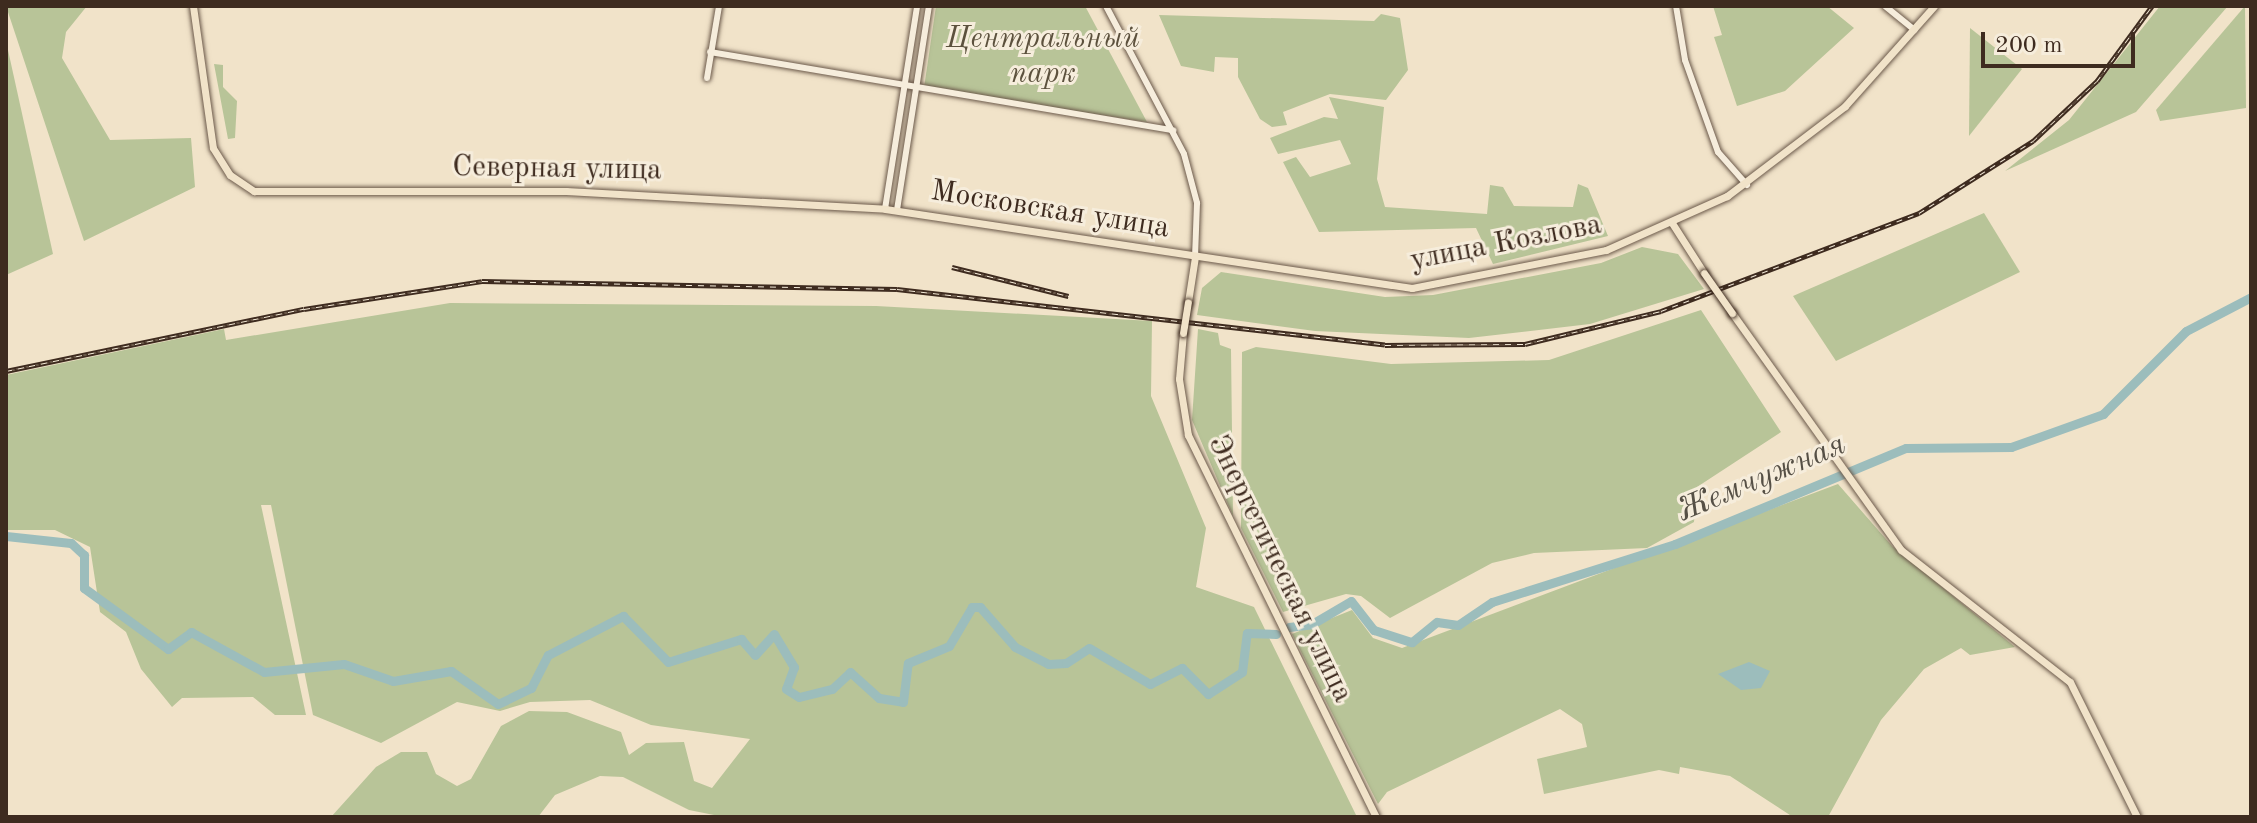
<!DOCTYPE html>
<meta charset="utf-8">
<style>
body{margin:0}
#map{position:relative;width:2257px;height:823px;overflow:hidden;background:#f1e3c9;font-family:"Old Standard TT",serif}
div>[style]{position:absolute}
[style*='--x']{left:calc(var(--x)*1px);top:calc(var(--y)*1px);width:calc(var(--w)*1px);rotate:calc(var(--a)*1deg)}
.green>*{inset:0;background:#b8c498}
.water>*{inset:0;background:#9cbdbc}
.river>*{height:9px;margin:-4.5px;padding:0 4.5px;transform-origin:4.5px;border-radius:4.5px;background:#9cbdbc}
.roads{filter:drop-shadow(0 0 2px #6b594a) drop-shadow(0 0 2px #6b594a)}
.minor>*{height:6px;margin:-3px;padding:0 3px;transform-origin:3px;border-radius:3px;background:#f6eddc}
.major>*{height:7px;margin:-3.5px;padding:0 3.5px;transform-origin:3.5px;border-radius:3.5px;background:#f1e3c9}
.rail>*{height:5px;margin-top:-2.5px;transform-origin:0;background:repeating-linear-gradient(90deg,#f6eddc 0 6px,#3e2b1f 0 12px);box-sizing:border-box;border-block:2px solid #3e2b1f}
.bridges{filter:drop-shadow(0 0 2px #3e2b1f) drop-shadow(0 0 2px #3e2b1f)}
.major-bridge>*{height:7px;margin:-3.5px;padding:0 3.5px;transform-origin:3.5px;border-radius:3.5px;background:#f1e3c9}
span{translate:-50% -50%;white-space:nowrap;text-align:center;line-height:1.15;-webkit-text-stroke:6px #f6eddc;paint-order:stroke}
.park-label{font-size:30px;color:#5c513d;font-style:italic}
.street-label{font-size:30px;color:#3e2b1f}
.water-label{font-size:32px;color:#565046;font-style:italic}
.frame{position:absolute;inset:0;border:8px solid #3e2b1f;pointer-events:none}
.scale{position:absolute;left:1981px;top:32px;width:154px;height:36px;box-sizing:border-box;border:4px solid #3e2b1f;border-top:0;padding-left:10px;font-size:24px;line-height:28px;white-space:nowrap;color:#3e2b1f;-webkit-text-stroke:6px #f6eddc;paint-order:stroke}
</style>
<div id="map">
<div class="green">
<i style="clip-path:polygon(6px 6px,87px 6px,66px 32px,62px 58px,110px 140px,191px 138px,195px 187px,84px 241px)"></i>
<i style="clip-path:polygon(936px 6px,1085px 6px,1147px 122px,924px 88px)"></i>
<i style="clip-path:polygon(1713px 6px,1827px 6px,1854px 28px,1785px 91px,1737px 106px,1714px 37px,1722px 35px)"></i>
<i style="clip-path:polygon(2160px 6px,2228px 6px,2136px 112px,2005px 171px,2069px 120px)"></i>
<i style="clip-path:polygon(2245px 6px,2246px 108px,2160px 121px,2156px 110px)"></i>
<i style="clip-path:polygon(1381px 14px,1400px 18px,1408px 70px,1386px 100px,1330px 94px,1283px 112px,1287px 125px,1272px 127px,1260px 119px,1238px 77px,1238px 58px,1215px 57px,1214px 72px,1181px 66px,1159px 15px,1374px 21px)"></i>
<i style="clip-path:polygon(1970px 28px,2022px 69px,1969px 136px)"></i>
<i style="clip-path:polygon(6px 41px,53px 254px,6px 275px)"></i>
<i style="clip-path:polygon(214px 64px,223px 65px,223px 87px,237px 101px,235px 138px,228px 139px)"></i>
<i style="clip-path:polygon(1329px 97px,1384px 107px,1377px 179px,1385px 207px,1487px 214px,1490px 185px,1503px 187px,1514px 206px,1573px 207px,1578px 184px,1588px 188px,1608px 236px,1493px 264px,1476px 228px,1319px 232px,1283px 162px,1296px 157px,1310px 177px,1351px 164px,1340px 140px,1278px 154px,1270px 138px,1324px 117px,1338px 119px)"></i>
<i style="clip-path:polygon(1984px 213px,2020px 272px,1836px 361px,1793px 296px)"></i>
<i style="clip-path:polygon(1642px 247px,1678px 254px,1704px 289px,1590px 324px,1469px 338px,1315px 331px,1197px 315px,1202px 288px,1221px 272px,1385px 297px,1433px 295px,1601px 263px)"></i>
<i style="clip-path:polygon(450px 303px,876px 306px,1152px 321px,1151px 396px,1206px 528px,1196px 587px,1254px 607px,1357px 817px,724px 817px,689px 810px,623px 777px,600px 776px,555px 795px,538px 817px,331px 817px,376px 767px,401px 752px,427px 752px,436px 774px,457px 786px,471px 779px,501px 726px,529px 711px,567px 712px,621px 732px,629px 755px,646px 743px,684px 742px,694px 781px,712px 788px,750px 739px,651px 725px,590px 700px,530px 702px,500px 711px,457px 702px,381px 743px,313px 715px,271px 505px,261px 505px,306px 715px,275px 715px,253px 697px,182px 698px,172px 707px,141px 669px,126px 632px,100px 612px,90px 547px,55px 530px,6px 530px,6px 375px,224px 329px,226px 340px)"></i>
<i style="clip-path:polygon(1701px 310px,1781px 432px,1697px 487px,1694px 522px,1647px 548px,1534px 553px,1492px 563px,1390px 618px,1361px 596px,1346px 594px,1283px 612px,1241px 528px,1242px 352px,1256px 347px,1391px 364px,1549px 360px)"></i>
<i style="clip-path:polygon(1198px 329px,1218px 333px,1220px 345px,1231px 349px,1233px 516px,1192px 420px)"></i>
<i style="clip-path:polygon(1838px 484px,1892px 546px,2015px 647px,1970px 655px,1961px 648px,1924px 669px,1881px 720px,1828px 817px,1793px 817px,1730px 776px,1680px 767px,1679px 774px,1659px 770px,1544px 794px,1537px 759px,1587px 747px,1582px 724px,1560px 709px,1387px 792px,1378px 804px,1292px 634px,1352px 610px,1373px 638px,1402px 648px)"></i>
</div>
<div class="water">
<i style="clip-path:polygon(1749px 662px,1770px 671px,1761px 688px,1741px 690px,1718px 674px)"></i>
</div>
<div class="river">
<i style="--x:6;--y:536;--w:65;--a:6.1"></i>
<i style="--x:71;--y:543;--w:18;--a:43"></i>
<i style="--x:84;--y:555;--w:33;--a:90"></i>
<i style="--x:84;--y:588;--w:104;--a:36"></i>
<i style="--x:168;--y:649;--w:29;--a:-36"></i>
<i style="--x:191;--y:632;--w:83;--a:28.7"></i>
<i style="--x:264;--y:672;--w:80;--a:-5.7"></i>
<i style="--x:344;--y:664;--w:52;--a:19.1"></i>
<i style="--x:393;--y:681;--w:59;--a:-9.8"></i>
<i style="--x:451;--y:671;--w:57;--a:35.1"></i>
<i style="--x:498;--y:704;--w:37;--a:-26"></i>
<i style="--x:531;--y:688;--w:37;--a:-63"></i>
<i style="--x:548;--y:655;--w:85;--a:-27.5"></i>
<i style="--x:623;--y:616;--w:64;--a:45.6"></i>
<i style="--x:668;--y:662;--w:77;--a:-17.5"></i>
<i style="--x:741;--y:639;--w:21;--a:49"></i>
<i style="--x:755;--y:655;--w:28;--a:-48"></i>
<i style="--x:774;--y:634;--w:39;--a:59"></i>
<i style="--x:794;--y:667;--w:23;--a:110"></i>
<i style="--x:786;--y:689;--w:15;--a:32"></i>
<i style="--x:799;--y:697;--w:34;--a:-14"></i>
<i style="--x:832;--y:689;--w:25;--a:-43"></i>
<i style="--x:850;--y:672;--w:39;--a:42"></i>
<i style="--x:879;--y:698;--w:24;--a:9"></i>
<i style="--x:903;--y:702;--w:39;--a:-83"></i>
<i style="--x:908;--y:663;--w:44;--a:-22.5"></i>
<i style="--x:949;--y:646;--w:45;--a:-59.5"></i>
<i style="--x:972;--y:607;--w:8;--a:0"></i>
<i style="--x:980;--y:607;--w:53;--a:48.8"></i>
<i style="--x:1015;--y:647;--w:37;--a:27"></i>
<i style="--x:1048;--y:664;--w:18;--a:-3"></i>
<i style="--x:1066;--y:663;--w:27;--a:-33"></i>
<i style="--x:1089;--y:648;--w:71;--a:30.5"></i>
<i style="--x:1150;--y:684;--w:36;--a:-27"></i>
<i style="--x:1182;--y:668;--w:37;--a:45"></i>
<i style="--x:1208;--y:694;--w:40;--a:-32.9"></i>
<i style="--x:1242;--y:672;--w:39;--a:-83"></i>
<i style="--x:1247;--y:633;--w:29;--a:2"></i>
<i style="--x:1289;--y:627;--w:23;--a:-7"></i>
<i style="--x:1312;--y:624;--w:45;--a:-30.5"></i>
<i style="--x:1351;--y:601;--w:37;--a:52"></i>
<i style="--x:1374;--y:630;--w:40;--a:18"></i>
<i style="--x:1412;--y:642;--w:32;--a:-39"></i>
<i style="--x:1437;--y:622;--w:21;--a:8"></i>
<i style="--x:1458;--y:625;--w:41;--a:-34.1"></i>
<i style="--x:1492;--y:602;--w:192;--a:-17.6"></i>
<i style="--x:1675;--y:544;--w:250;--a:-22.6"></i>
<i style="--x:1906;--y:448;--w:105;--a:-0.5"></i>
<i style="--x:2011;--y:447;--w:98;--a:-19.7"></i>
<i style="--x:2103;--y:414;--w:117;--a:-45"></i>
<i style="--x:2186;--y:331;--w:73;--a:-27.6"></i>
</div>
<div class="roads">
<div class="minor">
<i style="--x:1106;--y:6;--w:167;--a:62.2"></i>
<i style="--x:1184;--y:154;--w:51;--a:75.1"></i>
<i style="--x:1197;--y:203;--w:54;--a:92.1"></i>
<i style="--x:1676;--y:6;--w:55;--a:80.5"></i>
<i style="--x:1685;--y:60;--w:98;--a:70.3"></i>
<i style="--x:1718;--y:152;--w:44;--a:48.7"></i>
<i style="--x:1885;--y:6;--w:38;--a:39"></i>
<i style="--x:710;--y:52;--w:470;--a:9.6"></i>
<i style="--x:707;--y:78;--w:73;--a:-80.5"></i>
<i style="--x:885;--y:209;--w:206;--a:-81"></i>
<i style="--x:897;--y:210;--w:206;--a:-81.1"></i>
</div>
<div class="major">
<i style="--x:193;--y:6;--w:143;--a:82"></i>
<i style="--x:213;--y:148;--w:32;--a:58"></i>
<i style="--x:230;--y:175;--w:29;--a:34"></i>
<i style="--x:254;--y:191;--w:312;--a:0"></i>
<i style="--x:566;--y:191;--w:320;--a:3.2"></i>
<i style="--x:885;--y:209;--w:533;--a:8.53"></i>
<i style="--x:1412;--y:288;--w:198;--a:-11.1"></i>
<i style="--x:1606;--y:250;--w:133;--a:-24.1"></i>
<i style="--x:1727;--y:196;--w:148;--a:-37.3"></i>
<i style="--x:1845;--y:106;--w:134;--a:-48.3"></i>
<i style="--x:1672;--y:223;--w:59;--a:57.4"></i>
<i style="--x:1188;--y:302;--w:46;--a:-81.2"></i>
<i style="--x:1732;--y:313;--w:291;--a:54.5"></i>
<i style="--x:1901;--y:550;--w:214;--a:38"></i>
<i style="--x:2070;--y:682;--w:151;--a:63.6"></i>
<i style="--x:1183;--y:333;--w:46;--a:95"></i>
<i style="--x:1179;--y:379;--w:57;--a:80.9"></i>
<i style="--x:1188;--y:435;--w:426;--a:63.8"></i>
</div>
</div>
<div class="rail">
<i style="--x:952;--y:267;--w:120;--a:14"></i>
<i style="--x:6;--y:371;--w:304;--a:-11.8"></i>
<i style="--x:304;--y:309;--w:180;--a:-8.9"></i>
<i style="--x:482;--y:281;--w:415;--a:1.1"></i>
<i style="--x:897;--y:289;--w:491;--a:6.5"></i>
<i style="--x:1385;--y:345;--w:140;--a:-0.4"></i>
<i style="--x:1525;--y:344;--w:140;--a:-13.6"></i>
<i style="--x:1661;--y:311;--w:276;--a:-20.8"></i>
<i style="--x:1919;--y:213;--w:135;--a:-32.3"></i>
<i style="--x:2033;--y:141;--w:88;--a:-43.2"></i>
<i style="--x:2097;--y:81;--w:93;--a:-53.7"></i>
</div>
<div class="bridges">
<div class="major-bridge">
<i style="--x:1704;--y:273;--w:49;--a:55"></i>
<i style="--x:1183;--y:333;--w:31;--a:-81"></i>
</div>
</div>
<div class="park-label">
<span style="left:1043px;top:56px">Центральный<br>парк</span>
</div>
<div class="street-label">
<span style="left:557px;top:169px;rotate:1deg">Северная улица</span>
<span style="left:1050px;top:210px;rotate:9deg">Московская улица</span>
<span style="left:1506px;top:243px;rotate:-11deg">улица Козлова</span>
<span style="left:1280px;top:569px;rotate:64deg">Энергетическая улица</span>
</div>
<div class="water-label">
<span style="left:1762px;top:479px;rotate:-23deg">Жемчужная</span>
</div>
<div class="frame"></div>
<div class="scale">200 m</div>
</div>
